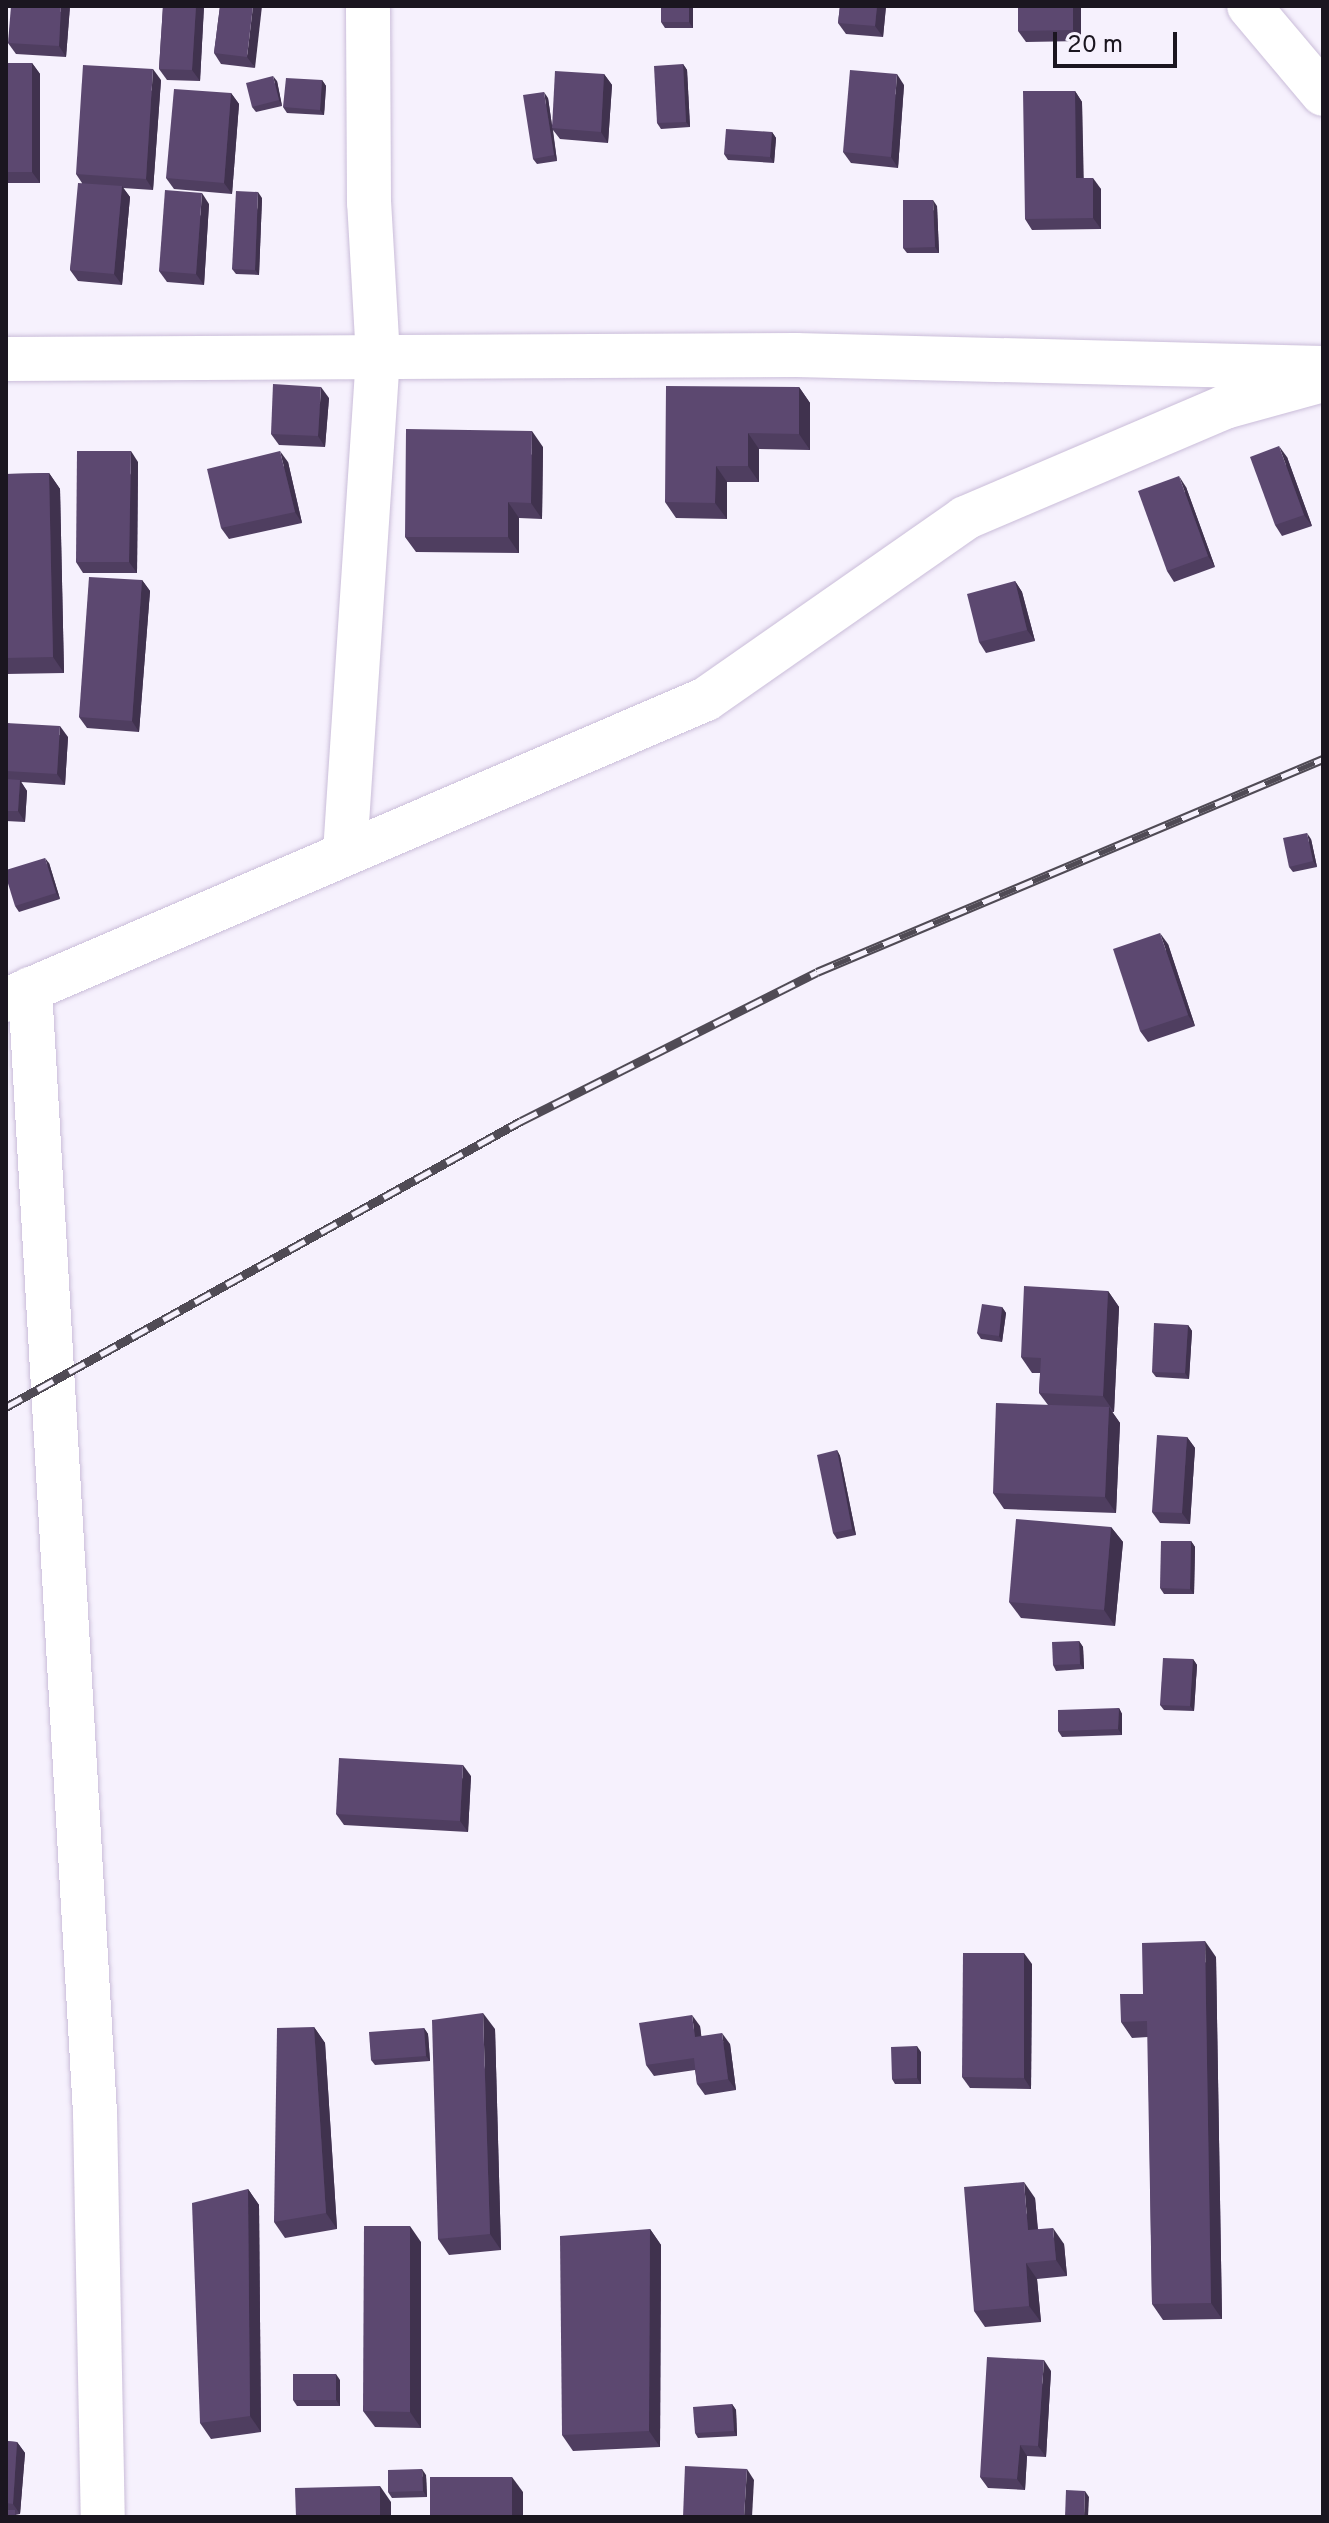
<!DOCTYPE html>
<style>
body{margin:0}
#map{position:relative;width:1329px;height:2523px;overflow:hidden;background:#f6f1fd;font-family:Overpass,sans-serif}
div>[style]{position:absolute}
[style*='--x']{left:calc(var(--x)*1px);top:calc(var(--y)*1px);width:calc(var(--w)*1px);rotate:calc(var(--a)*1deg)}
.roads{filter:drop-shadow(0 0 2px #cabdd9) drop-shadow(0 0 2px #cabdd9)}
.minor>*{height:44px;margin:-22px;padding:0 22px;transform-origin:22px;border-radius:22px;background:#fff}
.tertiary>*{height:44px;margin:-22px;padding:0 22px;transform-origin:22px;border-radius:22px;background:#fff}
.rail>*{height:9px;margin-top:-4.5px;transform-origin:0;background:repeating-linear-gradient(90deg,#f6f1fd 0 18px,#504b55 0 36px);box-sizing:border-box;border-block:2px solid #504b55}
.wall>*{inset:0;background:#4f3e60}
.shaded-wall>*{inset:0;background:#40324e}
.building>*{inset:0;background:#5c4870}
span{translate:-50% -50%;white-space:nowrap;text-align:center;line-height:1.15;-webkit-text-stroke:8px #f6f1fd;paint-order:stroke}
.frame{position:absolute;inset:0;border:8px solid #1b1620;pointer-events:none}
.scale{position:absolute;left:1053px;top:32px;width:124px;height:36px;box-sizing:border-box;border:4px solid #1b1620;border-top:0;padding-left:10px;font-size:24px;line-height:28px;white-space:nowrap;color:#1b1620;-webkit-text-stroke:6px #f6f1fd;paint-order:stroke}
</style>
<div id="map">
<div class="roads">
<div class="minor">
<i style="--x:1249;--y:6;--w:115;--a:49.9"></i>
<i style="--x:6;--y:359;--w:790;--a:-0.29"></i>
<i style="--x:796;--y:355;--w:527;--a:1.41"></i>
<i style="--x:345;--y:853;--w:497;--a:-86.2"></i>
<i style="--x:378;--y:357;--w:154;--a:-93.3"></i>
<i style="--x:369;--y:203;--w:197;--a:-90.3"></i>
</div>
<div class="tertiary">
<i style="--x:30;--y:989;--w:1126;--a:86.69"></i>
<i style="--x:95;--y:2113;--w:404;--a:88.9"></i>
<i style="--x:6;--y:1000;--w:762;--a:-23.27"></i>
<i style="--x:706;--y:699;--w:316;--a:-34.9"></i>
<i style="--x:965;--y:518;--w:283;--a:-23.1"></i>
<i style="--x:1225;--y:407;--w:102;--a:-15.4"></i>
</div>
</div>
<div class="rail">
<i style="--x:6;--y:1407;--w:589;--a:-29.05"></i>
<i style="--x:521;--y:1121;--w:331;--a:-26.7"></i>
<i style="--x:817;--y:972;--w:549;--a:-22.83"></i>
</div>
<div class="wall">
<i style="clip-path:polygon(70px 6px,66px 57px,16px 54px,8px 43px)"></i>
<i style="clip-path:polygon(163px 6px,204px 6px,200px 81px,167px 80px,159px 69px)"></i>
<i style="clip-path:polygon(220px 6px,255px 68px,221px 64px,214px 53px)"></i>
<i style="clip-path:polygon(661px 6px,693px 6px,693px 28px,665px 28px,661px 22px)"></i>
<i style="clip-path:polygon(840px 6px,886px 6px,883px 37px,846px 34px,838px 23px)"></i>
<i style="clip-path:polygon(1081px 6px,1081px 41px,1026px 42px,1018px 31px)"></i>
<i style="clip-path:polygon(6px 63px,32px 63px,40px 74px,40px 183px,6px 183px)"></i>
<i style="clip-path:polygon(683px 64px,687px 70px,690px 127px,661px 129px,657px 123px)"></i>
<i style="clip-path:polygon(604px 74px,612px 85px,608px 143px,560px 139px,553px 130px,557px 161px,537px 164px,533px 159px,548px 98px,552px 125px)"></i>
<i style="clip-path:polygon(161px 80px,153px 190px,123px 188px,130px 197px,122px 285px,78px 281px,70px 270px,82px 183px,76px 174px)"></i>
<i style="clip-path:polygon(322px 80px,326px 86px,324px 115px,287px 113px,283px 107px)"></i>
<i style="clip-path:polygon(277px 81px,282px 106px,256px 112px,252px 107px)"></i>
<i style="clip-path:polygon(904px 85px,898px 168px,851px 163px,843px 152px)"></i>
<i style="clip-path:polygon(1075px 91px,1082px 102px,1083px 178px,1101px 189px,1101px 229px,1032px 230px,1025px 219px)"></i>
<i style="clip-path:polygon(231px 93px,239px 104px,232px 194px,174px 189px,166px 178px)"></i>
<i style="clip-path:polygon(772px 132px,776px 138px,774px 163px,728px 160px,724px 154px)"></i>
<i style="clip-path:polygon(262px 198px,259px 275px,236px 274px,232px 269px)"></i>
<i style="clip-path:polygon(209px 204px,204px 285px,167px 282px,159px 271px)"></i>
<i style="clip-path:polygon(937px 206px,939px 253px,907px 253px,903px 248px)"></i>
<i style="clip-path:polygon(799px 387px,810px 403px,810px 450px,759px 449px,759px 482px,727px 482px,727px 519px,676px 518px,665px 502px)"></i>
<i style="clip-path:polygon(329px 398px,325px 447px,279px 445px,271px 434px)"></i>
<i style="clip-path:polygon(543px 447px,542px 519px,519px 518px,519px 553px,416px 552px,405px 537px)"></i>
<i style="clip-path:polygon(1287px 457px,1312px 526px,1282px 536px,1275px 525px)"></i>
<i style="clip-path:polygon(138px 462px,137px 573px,83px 573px,76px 562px)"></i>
<i style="clip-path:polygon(288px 462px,302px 523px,229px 539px,221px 528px)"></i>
<i style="clip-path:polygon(49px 473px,60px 489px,64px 673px,6px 674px,6px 474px)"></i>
<i style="clip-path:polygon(1186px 487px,1215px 567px,1174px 582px,1167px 571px)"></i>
<i style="clip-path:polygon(142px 580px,150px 591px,139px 732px,87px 728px,79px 717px)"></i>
<i style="clip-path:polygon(1015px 581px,1022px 592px,1035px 641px,986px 653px,979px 642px)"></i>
<i style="clip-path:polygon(6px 723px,68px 737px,65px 785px,21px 782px,27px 791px,25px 822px,6px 821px)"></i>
<i style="clip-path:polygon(1311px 839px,1317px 867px,1293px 872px,1289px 867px)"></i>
<i style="clip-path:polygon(49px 863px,60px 899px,19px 912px,15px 906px)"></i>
<i style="clip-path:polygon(1168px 944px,1195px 1026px,1148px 1042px,1140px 1031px)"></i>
<i style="clip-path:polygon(1108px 1291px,1119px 1307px,1114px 1412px,1112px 1412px,1120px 1423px,1116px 1513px,1004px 1509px,993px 1493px,1048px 1405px,1039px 1393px,1040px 1373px,1032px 1373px,1021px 1357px)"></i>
<i style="clip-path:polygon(1002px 1307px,1006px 1313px,1002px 1342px,981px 1339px,977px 1333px)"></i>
<i style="clip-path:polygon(1188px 1325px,1192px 1331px,1189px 1379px,1156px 1377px,1152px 1372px)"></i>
<i style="clip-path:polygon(1187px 1437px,1195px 1448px,1190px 1524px,1160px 1523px,1152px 1512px)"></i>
<i style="clip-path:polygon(837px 1450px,840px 1456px,856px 1535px,837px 1539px,833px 1533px)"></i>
<i style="clip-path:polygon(1111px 1527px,1123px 1542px,1115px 1626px,1021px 1618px,1009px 1602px)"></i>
<i style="clip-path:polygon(1191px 1541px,1195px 1547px,1194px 1594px,1164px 1594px,1160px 1588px)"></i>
<i style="clip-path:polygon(1079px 1641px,1083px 1647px,1084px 1669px,1056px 1671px,1053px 1665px)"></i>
<i style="clip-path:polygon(1193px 1659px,1197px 1665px,1194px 1711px,1164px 1710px,1160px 1705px)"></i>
<i style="clip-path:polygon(1119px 1708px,1122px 1714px,1122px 1735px,1062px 1737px,1058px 1731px)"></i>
<i style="clip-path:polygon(471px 1776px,468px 1832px,344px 1825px,336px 1814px)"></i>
<i style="clip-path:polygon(1216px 1957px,1222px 2319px,1163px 2320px,1152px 2304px,1148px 2037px,1132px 2038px,1121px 2022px,1143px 1994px)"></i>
<i style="clip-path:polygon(1032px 1964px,1031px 2089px,970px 2088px,962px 2077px)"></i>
<i style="clip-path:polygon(700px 2026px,701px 2036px,730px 2044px,736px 2090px,705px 2095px,697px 2084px,695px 2070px,654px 2076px,646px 2065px)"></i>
<i style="clip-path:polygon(314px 2027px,325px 2043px,337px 2229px,285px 2238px,274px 2222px)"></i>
<i style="clip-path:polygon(424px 2028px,428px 2034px,430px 2061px,375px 2065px,371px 2060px)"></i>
<i style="clip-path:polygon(495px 2029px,501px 2250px,449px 2255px,438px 2239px)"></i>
<i style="clip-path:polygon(921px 2052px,921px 2084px,895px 2084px,892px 2079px)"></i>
<i style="clip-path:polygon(248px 2189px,259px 2205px,261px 2432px,211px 2439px,200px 2423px)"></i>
<i style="clip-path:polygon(1035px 2198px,1038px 2229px,1064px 2244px,1067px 2276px,1037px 2279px,1041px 2322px,985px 2327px,974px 2311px)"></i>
<i style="clip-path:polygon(650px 2229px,661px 2245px,660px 2447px,573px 2451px,562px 2435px)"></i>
<i style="clip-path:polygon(421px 2242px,421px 2428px,375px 2427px,363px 2411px)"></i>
<i style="clip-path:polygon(1051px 2371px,1046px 2457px,1027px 2456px,1025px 2490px,988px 2488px,980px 2477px)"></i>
<i style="clip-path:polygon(340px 2380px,340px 2406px,297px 2406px,293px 2400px)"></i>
<i style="clip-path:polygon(732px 2404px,736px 2410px,737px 2436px,698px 2438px,695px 2433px)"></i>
<i style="clip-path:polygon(6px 2441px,17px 2442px,25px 2453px,20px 2514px,6px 2517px)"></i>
<i style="clip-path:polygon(426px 2475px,427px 2497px,392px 2498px,388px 2492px)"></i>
</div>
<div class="shaded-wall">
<i style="clip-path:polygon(61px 6px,70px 6px,66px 57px,59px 46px)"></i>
<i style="clip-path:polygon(196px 6px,204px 6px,200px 81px,192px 70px)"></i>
<i style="clip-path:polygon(253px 6px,262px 6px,255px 68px,247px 57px)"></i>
<i style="clip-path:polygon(689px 6px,693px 6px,693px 28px,689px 22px)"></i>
<i style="clip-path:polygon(877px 6px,886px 6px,883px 37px,875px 26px)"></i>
<i style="clip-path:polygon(1073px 6px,1081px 6px,1081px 41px,1073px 30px)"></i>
<i style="clip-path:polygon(32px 63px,40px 74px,40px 183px,32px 172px)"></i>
<i style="clip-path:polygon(683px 64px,687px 70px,690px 127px,686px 122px)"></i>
<i style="clip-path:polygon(153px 69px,161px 80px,153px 190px,146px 179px)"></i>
<i style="clip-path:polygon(604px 74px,612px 85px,608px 143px,601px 132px)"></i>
<i style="clip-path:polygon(897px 74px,904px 85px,898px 168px,891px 157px)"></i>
<i style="clip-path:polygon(273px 76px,277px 81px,282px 106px,279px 100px)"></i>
<i style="clip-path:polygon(322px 80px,326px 86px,324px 115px,320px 110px)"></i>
<i style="clip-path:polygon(1075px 91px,1082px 102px,1084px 189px,1076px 178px)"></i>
<i style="clip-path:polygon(544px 92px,548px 98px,557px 161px,554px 155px)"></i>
<i style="clip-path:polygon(231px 93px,239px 104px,232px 194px,224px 183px)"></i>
<i style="clip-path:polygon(772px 132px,776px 138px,774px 163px,770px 157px)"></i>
<i style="clip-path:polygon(1093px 178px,1101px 189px,1101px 229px,1093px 218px)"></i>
<i style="clip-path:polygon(122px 186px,130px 197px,122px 285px,114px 274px)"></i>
<i style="clip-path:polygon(258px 192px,262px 198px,259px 275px,255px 270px)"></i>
<i style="clip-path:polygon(202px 193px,209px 204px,204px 285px,196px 274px)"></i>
<i style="clip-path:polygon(933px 200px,937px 206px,939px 253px,935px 247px)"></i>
<i style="clip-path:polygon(321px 387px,329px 398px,325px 447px,318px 436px)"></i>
<i style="clip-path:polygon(799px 387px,810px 403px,810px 450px,799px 434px)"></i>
<i style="clip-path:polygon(532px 431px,543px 447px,542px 519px,531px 503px)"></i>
<i style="clip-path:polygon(748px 433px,759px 449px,759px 482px,748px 466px)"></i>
<i style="clip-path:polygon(1279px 446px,1287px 457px,1312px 526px,1304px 515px)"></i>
<i style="clip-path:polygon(131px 451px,138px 462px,137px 573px,129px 562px)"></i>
<i style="clip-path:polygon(280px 451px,288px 462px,302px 523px,295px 512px)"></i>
<i style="clip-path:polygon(716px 466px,727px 482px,727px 519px,715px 503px)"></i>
<i style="clip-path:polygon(49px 473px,60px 489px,64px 673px,53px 657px)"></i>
<i style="clip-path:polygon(1179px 476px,1186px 487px,1215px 567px,1208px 556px)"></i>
<i style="clip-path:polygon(508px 502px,519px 518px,519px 553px,508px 537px)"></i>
<i style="clip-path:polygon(142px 580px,150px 591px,139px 732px,132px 721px)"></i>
<i style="clip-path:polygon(1015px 581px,1022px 592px,1035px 641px,1027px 630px)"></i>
<i style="clip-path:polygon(60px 726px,68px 737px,65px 785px,57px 774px)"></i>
<i style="clip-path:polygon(20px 780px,27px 791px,25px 822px,18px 811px)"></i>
<i style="clip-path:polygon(1307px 833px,1311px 839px,1317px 867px,1313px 861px)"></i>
<i style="clip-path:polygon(45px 858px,49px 863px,60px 899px,56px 893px)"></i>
<i style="clip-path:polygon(1160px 933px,1168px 944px,1195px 1026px,1188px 1015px)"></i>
<i style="clip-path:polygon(1108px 1291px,1119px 1307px,1114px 1412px,1103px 1396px)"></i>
<i style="clip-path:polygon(1002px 1307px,1006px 1313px,1002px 1342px,999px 1336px)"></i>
<i style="clip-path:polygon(1188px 1325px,1192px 1331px,1189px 1379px,1185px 1373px)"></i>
<i style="clip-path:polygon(1109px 1407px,1120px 1423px,1116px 1513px,1105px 1497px)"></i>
<i style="clip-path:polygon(1187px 1437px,1195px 1448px,1190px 1524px,1182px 1513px)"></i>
<i style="clip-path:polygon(837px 1450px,840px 1456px,856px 1535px,852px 1529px)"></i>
<i style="clip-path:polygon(1111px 1527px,1123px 1542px,1115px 1626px,1104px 1610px)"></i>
<i style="clip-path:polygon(1191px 1541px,1195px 1547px,1194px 1594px,1190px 1589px)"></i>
<i style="clip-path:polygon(1079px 1641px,1083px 1647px,1084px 1669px,1080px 1664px)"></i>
<i style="clip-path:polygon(1193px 1659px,1197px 1665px,1194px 1711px,1190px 1706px)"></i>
<i style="clip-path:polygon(1119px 1708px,1122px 1714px,1122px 1735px,1118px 1729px)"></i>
<i style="clip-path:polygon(463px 1765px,471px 1776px,468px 1832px,460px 1821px)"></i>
<i style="clip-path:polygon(1205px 1941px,1216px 1957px,1222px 2319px,1211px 2303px)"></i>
<i style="clip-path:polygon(1024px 1953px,1032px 1964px,1031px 2089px,1024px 2078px)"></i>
<i style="clip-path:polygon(483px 2013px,495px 2029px,501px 2250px,490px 2234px)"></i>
<i style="clip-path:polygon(692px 2015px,700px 2026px,703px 2048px,695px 2037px)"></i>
<i style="clip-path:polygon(314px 2027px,325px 2043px,337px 2229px,326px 2213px)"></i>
<i style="clip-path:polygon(424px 2028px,428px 2034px,430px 2061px,426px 2056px)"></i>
<i style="clip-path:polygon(722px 2033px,730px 2044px,736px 2090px,728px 2079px)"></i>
<i style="clip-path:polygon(917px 2046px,921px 2052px,921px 2084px,917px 2078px)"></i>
<i style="clip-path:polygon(1024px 2182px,1035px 2198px,1039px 2246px,1028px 2230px)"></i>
<i style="clip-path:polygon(248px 2189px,259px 2205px,261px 2432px,250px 2416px)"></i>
<i style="clip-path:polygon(410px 2226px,421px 2242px,421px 2428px,410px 2412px)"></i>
<i style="clip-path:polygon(1053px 2228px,1064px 2244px,1067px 2276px,1056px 2260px)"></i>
<i style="clip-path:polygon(650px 2229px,661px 2245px,660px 2447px,649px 2431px)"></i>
<i style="clip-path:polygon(1026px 2263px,1037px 2279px,1041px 2322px,1029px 2306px)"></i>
<i style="clip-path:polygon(1044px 2360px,1051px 2371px,1046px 2457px,1038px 2446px)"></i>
<i style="clip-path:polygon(336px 2374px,340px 2380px,340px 2406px,336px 2400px)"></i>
<i style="clip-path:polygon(732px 2404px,736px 2410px,737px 2436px,734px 2431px)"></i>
<i style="clip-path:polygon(17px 2442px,25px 2453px,20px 2514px,13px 2504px)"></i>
<i style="clip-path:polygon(1020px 2445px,1027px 2456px,1025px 2490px,1017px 2479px)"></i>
<i style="clip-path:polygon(422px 2469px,426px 2475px,427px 2497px,423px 2491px)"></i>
<i style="clip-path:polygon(747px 2469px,754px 2480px,752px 2517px,744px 2517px)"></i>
<i style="clip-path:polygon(512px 2477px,523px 2492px,523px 2517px,512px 2517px)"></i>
<i style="clip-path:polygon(380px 2486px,391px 2502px,391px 2517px,380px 2517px)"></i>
<i style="clip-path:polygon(1085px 2491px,1089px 2497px,1088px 2517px,1084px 2517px)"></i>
</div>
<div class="building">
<i style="clip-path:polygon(11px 6px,61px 6px,59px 46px,8px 43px)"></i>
<i style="clip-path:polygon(163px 6px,196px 6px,192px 70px,159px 69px)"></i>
<i style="clip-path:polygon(220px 6px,253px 6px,247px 57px,214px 53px)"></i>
<i style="clip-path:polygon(661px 6px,689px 6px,689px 22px,661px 22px)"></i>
<i style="clip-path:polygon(840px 6px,877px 6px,875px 26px,838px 23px)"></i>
<i style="clip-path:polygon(1018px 6px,1073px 6px,1073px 30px,1018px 31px)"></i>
<i style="clip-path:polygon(6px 63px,32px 63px,32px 172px,6px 172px)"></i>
<i style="clip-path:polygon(683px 64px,686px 122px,657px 123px,654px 66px)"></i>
<i style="clip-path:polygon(83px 65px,153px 69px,146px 179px,76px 174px)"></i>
<i style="clip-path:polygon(850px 70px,897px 74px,891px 157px,843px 152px)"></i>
<i style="clip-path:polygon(555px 71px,604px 74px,601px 132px,552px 128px)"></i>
<i style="clip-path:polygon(273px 76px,279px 100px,252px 107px,246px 83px)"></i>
<i style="clip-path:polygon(286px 78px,322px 80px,320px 110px,283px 107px)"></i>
<i style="clip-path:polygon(174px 89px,231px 93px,224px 183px,166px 178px)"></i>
<i style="clip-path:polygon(1023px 91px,1075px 91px,1076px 178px,1093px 178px,1093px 218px,1025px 219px)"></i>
<i style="clip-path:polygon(544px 92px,554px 155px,533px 159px,523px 95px)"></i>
<i style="clip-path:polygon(726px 129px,772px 132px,770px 157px,724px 154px)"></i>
<i style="clip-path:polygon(78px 183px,122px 186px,114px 274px,70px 270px)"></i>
<i style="clip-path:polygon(165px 190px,202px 193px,196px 274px,159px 271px)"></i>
<i style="clip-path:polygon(236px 191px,258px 192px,255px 270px,232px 269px)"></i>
<i style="clip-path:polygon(903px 200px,933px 200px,935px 247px,903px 248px)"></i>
<i style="clip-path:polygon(273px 384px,321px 387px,318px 436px,271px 434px)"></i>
<i style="clip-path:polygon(666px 386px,799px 387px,799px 434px,748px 433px,748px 466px,716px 466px,715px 503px,665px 502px)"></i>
<i style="clip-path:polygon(406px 429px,532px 431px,531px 503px,508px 502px,508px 537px,405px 537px)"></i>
<i style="clip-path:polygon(1279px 446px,1304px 515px,1275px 525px,1250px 457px)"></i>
<i style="clip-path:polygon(77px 451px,131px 451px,129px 562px,76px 562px)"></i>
<i style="clip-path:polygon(280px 451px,295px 512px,221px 528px,207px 469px)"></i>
<i style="clip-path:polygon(49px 473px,53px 657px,6px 658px,6px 474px)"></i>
<i style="clip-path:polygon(1179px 476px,1208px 556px,1167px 571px,1138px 491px)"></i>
<i style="clip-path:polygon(89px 577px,142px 580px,132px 721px,79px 717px)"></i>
<i style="clip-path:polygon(1015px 581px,1027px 630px,979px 642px,967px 594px)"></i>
<i style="clip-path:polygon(6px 723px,60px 726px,57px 774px,6px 771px)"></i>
<i style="clip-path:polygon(6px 779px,20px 780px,18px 811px,6px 811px)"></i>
<i style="clip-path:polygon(1307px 833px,1313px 861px,1289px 867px,1283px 838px)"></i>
<i style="clip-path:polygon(45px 858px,56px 893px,15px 906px,6px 877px,6px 870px)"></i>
<i style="clip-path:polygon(1160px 933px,1188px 1015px,1140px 1031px,1113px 949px)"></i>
<i style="clip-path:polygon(1024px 1286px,1108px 1291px,1103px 1396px,1039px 1393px,1041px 1358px,1021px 1357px)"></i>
<i style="clip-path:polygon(982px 1304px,1002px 1307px,999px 1336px,977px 1333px)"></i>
<i style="clip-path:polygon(1154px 1323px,1188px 1325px,1185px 1373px,1152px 1372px)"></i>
<i style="clip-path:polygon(996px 1403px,1109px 1407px,1105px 1497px,993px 1493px)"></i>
<i style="clip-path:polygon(1157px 1435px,1187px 1437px,1182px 1513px,1152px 1512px)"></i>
<i style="clip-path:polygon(837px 1450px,852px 1529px,833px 1533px,817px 1455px)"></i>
<i style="clip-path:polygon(1016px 1519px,1111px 1527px,1104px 1610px,1009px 1602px)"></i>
<i style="clip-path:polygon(1161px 1541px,1191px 1541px,1190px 1589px,1160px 1588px)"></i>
<i style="clip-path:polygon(1079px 1641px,1080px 1664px,1053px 1665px,1052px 1642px)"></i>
<i style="clip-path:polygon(1163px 1658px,1193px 1659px,1190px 1706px,1160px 1705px)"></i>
<i style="clip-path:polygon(1119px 1708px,1118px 1729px,1058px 1731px,1058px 1710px)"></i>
<i style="clip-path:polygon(339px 1758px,463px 1765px,460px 1821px,336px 1814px)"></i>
<i style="clip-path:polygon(1205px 1941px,1211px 2303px,1152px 2304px,1147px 2021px,1121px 2022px,1120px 1994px,1143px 1994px,1142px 1943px)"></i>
<i style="clip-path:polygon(963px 1953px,1024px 1953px,1024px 2078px,962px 2077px)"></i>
<i style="clip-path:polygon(483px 2013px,490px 2234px,438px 2239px,432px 2020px)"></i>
<i style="clip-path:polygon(692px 2015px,695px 2037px,722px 2033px,728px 2079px,697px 2084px,694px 2058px,646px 2065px,639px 2023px)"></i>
<i style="clip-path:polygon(314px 2027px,326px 2213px,274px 2222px,277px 2028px)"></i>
<i style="clip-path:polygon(424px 2028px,426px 2056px,371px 2060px,369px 2032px)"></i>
<i style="clip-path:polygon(917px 2046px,917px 2078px,892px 2079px,891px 2047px)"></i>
<i style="clip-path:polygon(1024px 2182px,1028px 2230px,1053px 2228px,1056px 2260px,1026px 2263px,1029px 2306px,974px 2311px,964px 2187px)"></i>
<i style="clip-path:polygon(248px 2189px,250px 2416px,200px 2423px,192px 2203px)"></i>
<i style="clip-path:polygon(364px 2226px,410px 2226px,410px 2412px,363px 2411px)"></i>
<i style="clip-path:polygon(650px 2229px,649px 2431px,562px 2435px,560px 2236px)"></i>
<i style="clip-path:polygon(987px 2357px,1044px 2360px,1038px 2446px,1020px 2445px,1017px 2479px,980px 2477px)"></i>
<i style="clip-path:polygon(293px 2374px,336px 2374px,336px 2400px,293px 2400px)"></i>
<i style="clip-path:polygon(732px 2404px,734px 2431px,695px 2433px,693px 2407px)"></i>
<i style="clip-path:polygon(6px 2441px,17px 2442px,13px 2504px,6px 2503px)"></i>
<i style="clip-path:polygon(685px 2466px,747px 2469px,744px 2517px,683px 2517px)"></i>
<i style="clip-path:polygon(422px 2469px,423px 2491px,388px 2492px,388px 2470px)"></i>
<i style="clip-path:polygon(430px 2477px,512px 2477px,512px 2517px,430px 2517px)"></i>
<i style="clip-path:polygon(380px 2486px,380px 2517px,296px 2517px,295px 2488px)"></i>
<i style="clip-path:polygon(1066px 2490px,1085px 2491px,1084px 2517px,1065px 2517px)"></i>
<i style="clip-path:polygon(6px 2510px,15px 2510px,15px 2517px,6px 2517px)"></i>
</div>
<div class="frame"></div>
<div class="scale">20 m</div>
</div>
